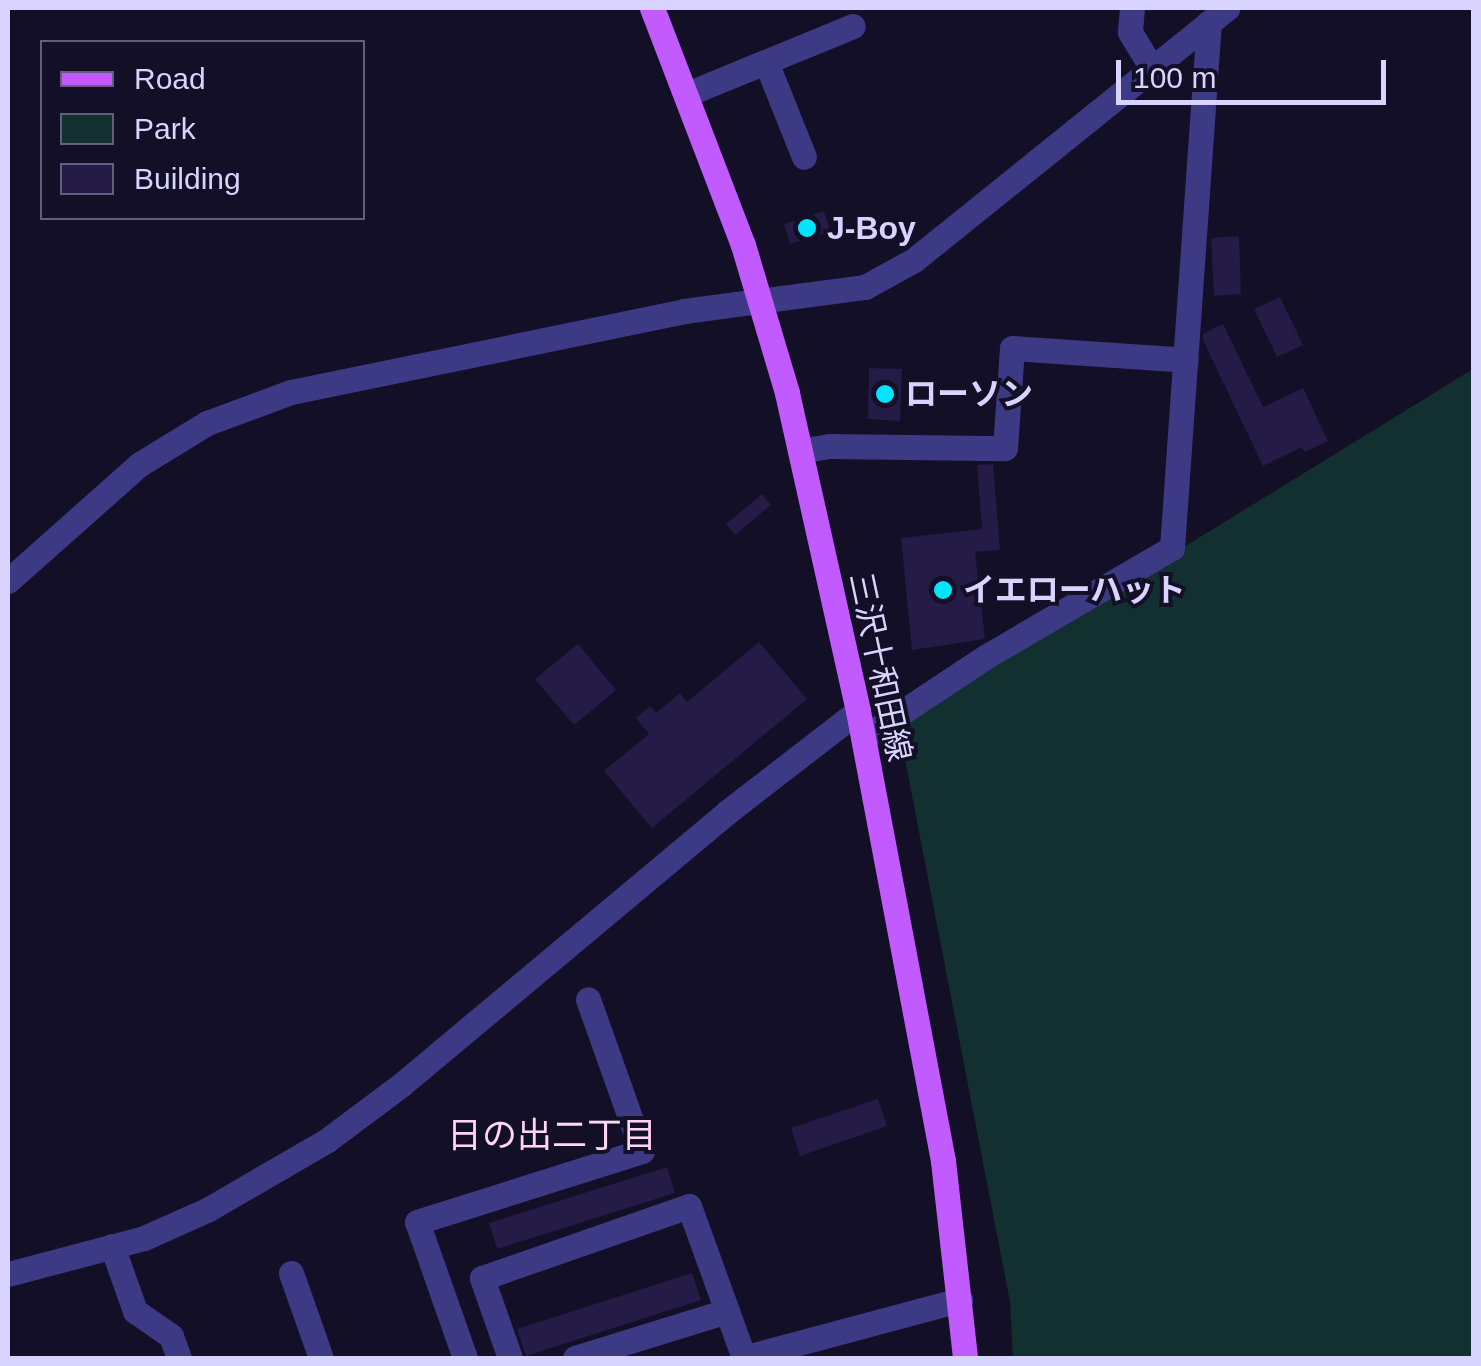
<!DOCTYPE html>
<meta charset="utf-8">
<style>
body{margin:0}
#map{position:relative;width:1481px;height:1366px;overflow:hidden;background:#130f26;font-family:Arial,"Noto Sans JP",sans-serif}
div>[style]{position:absolute}
[style*='--x']{left:calc(var(--x)*1px);top:calc(var(--y)*1px);width:calc(var(--w)*1px);rotate:calc(var(--a)*1deg)}
.green>*{inset:0;background:#12302f}
.building>*{inset:0;background:#241b47}
.minor>*{height:25px;margin:-12.5px;padding:0 12.5px;transform-origin:12.5px;border-radius:12.5px;background:#3d3a85}
.major>*{height:25px;margin:-12.5px;padding:0 12.5px;transform-origin:12.5px;border-radius:12.5px;background:#c25bff}
.dots>*{width:28px;height:28px;translate:-50% -50%;box-sizing:border-box;border:5px solid #130f26;border-radius:50%}
span{translate:-50% -50%;white-space:nowrap;text-align:center;line-height:1.15;-webkit-text-stroke:8px #130f26;paint-order:stroke}
.poi-label{font-size:32px;color:#d9d4ff;font-weight:700}
.left{translate:0 -50%;text-align:left}
.street-label{font-size:32px;color:#d9d4ff}
.neighbourhood-label{font-size:35px;color:#ffd6f0}
.frame{position:absolute;inset:0;border:10px solid #d9d4ff;pointer-events:none}
.legend{position:absolute;left:40px;top:40px;width:325px;height:180px;box-sizing:border-box;background:#130f26;border:2px solid #625e7d;margin:0;padding:12px 18px;list-style:none;font-size:30px;color:#d9d4ff}
.legend li{display:flex;align-items:center;gap:20px;height:50px}
.legend b{width:50px;border:2px solid #625e7d}
.scale{position:absolute;left:1116px;top:60px;width:270px;height:45px;box-sizing:border-box;border:5px solid #d9d4ff;border-top:0;padding-left:12px;font-size:30px;line-height:35px;white-space:nowrap;color:#d9d4ff;-webkit-text-stroke:8px #130f26;paint-order:stroke}
</style>
<div id="map">
<div class="green">
<i style="clip-path:polygon(1473px 369px,1473px 1358px,1013px 1358px,1010px 1302px,898px 723px)"></i>
</div>
<div class="building">
<i style="clip-path:polygon(824px 211px,830px 231px,790px 244px,784px 224px)"></i>
<i style="clip-path:polygon(1239px 236px,1241px 294px,1214px 296px,1211px 238px)"></i>
<i style="clip-path:polygon(1280px 297px,1303px 345px,1277px 357px,1254px 309px)"></i>
<i style="clip-path:polygon(1223px 324px,1263px 407px,1303px 388px,1328px 441px,1305px 452px,1302px 447px,1263px 466px,1203px 340px,1203px 334px)"></i>
<i style="clip-path:polygon(869px 368px,902px 369px,900px 421px,868px 419px)"></i>
<i style="clip-path:polygon(993px 464px,1000px 550px,975px 552px,985px 639px,912px 650px,901px 538px,982px 529px,977px 465px)"></i>
<i style="clip-path:polygon(762px 494px,771px 505px,735px 535px,726px 524px)"></i>
<i style="clip-path:polygon(759px 642px,807px 699px,652px 828px,604px 771px,649px 734px,636px 718px,650px 706px,656px 713px,680px 693px,687px 702px)"></i>
<i style="clip-path:polygon(578px 644px,616px 690px,574px 725px,535px 679px)"></i>
<i style="clip-path:polygon(878px 1099px,887px 1126px,800px 1156px,791px 1128px)"></i>
<i style="clip-path:polygon(667px 1167px,675px 1193px,497px 1249px,489px 1223px)"></i>
<i style="clip-path:polygon(692px 1273px,701px 1300px,526px 1356px,517px 1329px)"></i>
</div>
<div class="minor">
<i style="--x:1132;--y:8;--w:24;--a:95"></i>
<i style="--x:1130;--y:32;--w:41;--a:59"></i>
<i style="--x:766;--y:62;--w:102;--a:68.2"></i>
<i style="--x:687;--y:94;--w:179;--a:-22.3"></i>
<i style="--x:800;--y:451;--w:29;--a:-10"></i>
<i style="--x:829;--y:446;--w:176;--a:0.7"></i>
<i style="--x:1005;--y:448;--w:100;--a:-86"></i>
<i style="--x:1012;--y:348;--w:174;--a:3.9"></i>
<i style="--x:8;--y:581;--w:176;--a:-41.6"></i>
<i style="--x:140;--y:464;--w:79;--a:-31.5"></i>
<i style="--x:207;--y:423;--w:90;--a:-20.3"></i>
<i style="--x:291;--y:392;--w:401;--a:-11.6"></i>
<i style="--x:684;--y:311;--w:183;--a:-7.6"></i>
<i style="--x:865;--y:287;--w:56;--a:-28.9"></i>
<i style="--x:914;--y:260;--w:402;--a:-38.8"></i>
<i style="--x:863;--y:738;--w:149;--a:-33.5"></i>
<i style="--x:987;--y:656;--w:214;--a:-30.3"></i>
<i style="--x:1172;--y:548;--w:527;--a:-85.98"></i>
<i style="--x:112;--y:1246;--w:69;--a:70.5"></i>
<i style="--x:135;--y:1311;--w:44;--a:34.8"></i>
<i style="--x:171;--y:1336;--w:23;--a:70"></i>
<i style="--x:291;--y:1273;--w:90;--a:70.6"></i>
<i style="--x:8;--y:1274;--w:141;--a:-14.8"></i>
<i style="--x:144;--y:1238;--w:69;--a:-24"></i>
<i style="--x:207;--y:1210;--w:138;--a:-30.1"></i>
<i style="--x:326;--y:1141;--w:94;--a:-36.7"></i>
<i style="--x:401;--y:1085;--w:424;--a:-39.9"></i>
<i style="--x:726;--y:813;--w:167;--a:-37.7"></i>
<i style="--x:465;--y:1358;--w:144;--a:-109.4"></i>
<i style="--x:417;--y:1222;--w:236;--a:-17.5"></i>
<i style="--x:642;--y:1151;--w:161;--a:-109.6"></i>
<i style="--x:510;--y:1358;--w:85;--a:-109.3"></i>
<i style="--x:482;--y:1278;--w:219;--a:-19.2"></i>
<i style="--x:689;--y:1206;--w:162;--a:70.1"></i>
<i style="--x:575;--y:1358;--w:159;--a:-17.2"></i>
<i style="--x:743;--y:1358;--w:225;--a:-15"></i>
</div>
<div class="major">
<i style="--x:652;--y:8;--w:254;--a:69"></i>
<i style="--x:743;--y:245;--w:154;--a:73.4"></i>
<i style="--x:787;--y:393;--w:326;--a:77.4"></i>
<i style="--x:858;--y:711;--w:458;--a:79.3"></i>
<i style="--x:943;--y:1161;--w:198;--a:83.6"></i>
</div>
<div class="dots">
<i style="left:807px;top:228px;background:#00e5ff"></i>
<i style="left:885px;top:394px;background:#00e5ff"></i>
<i style="left:943px;top:590px;background:#00e5ff"></i>
</div>
<div class="poi-label">
<span class="left" style="left:827px;top:228px">J-Boy</span>
<span class="left" style="left:905px;top:394px">ローソン</span>
<span class="left" style="left:963px;top:590px">イエローハット</span>
</div>
<div class="street-label">
<span style="left:880px;top:667px;rotate:78deg">三沢十和田線</span>
</div>
<div class="neighbourhood-label">
<span style="left:552px;top:1135px">日の出二丁目</span>
</div>
<div class="frame"></div>
<ul class="legend">
<li><b style="height:12px;background:#c25bff"></b>Road</li>
<li><b style="height:28px;background:#12302f"></b>Park</li>
<li><b style="height:28px;background:#241b47"></b>Building</li>
</ul>
<div class="scale">100 m</div>
</div>
